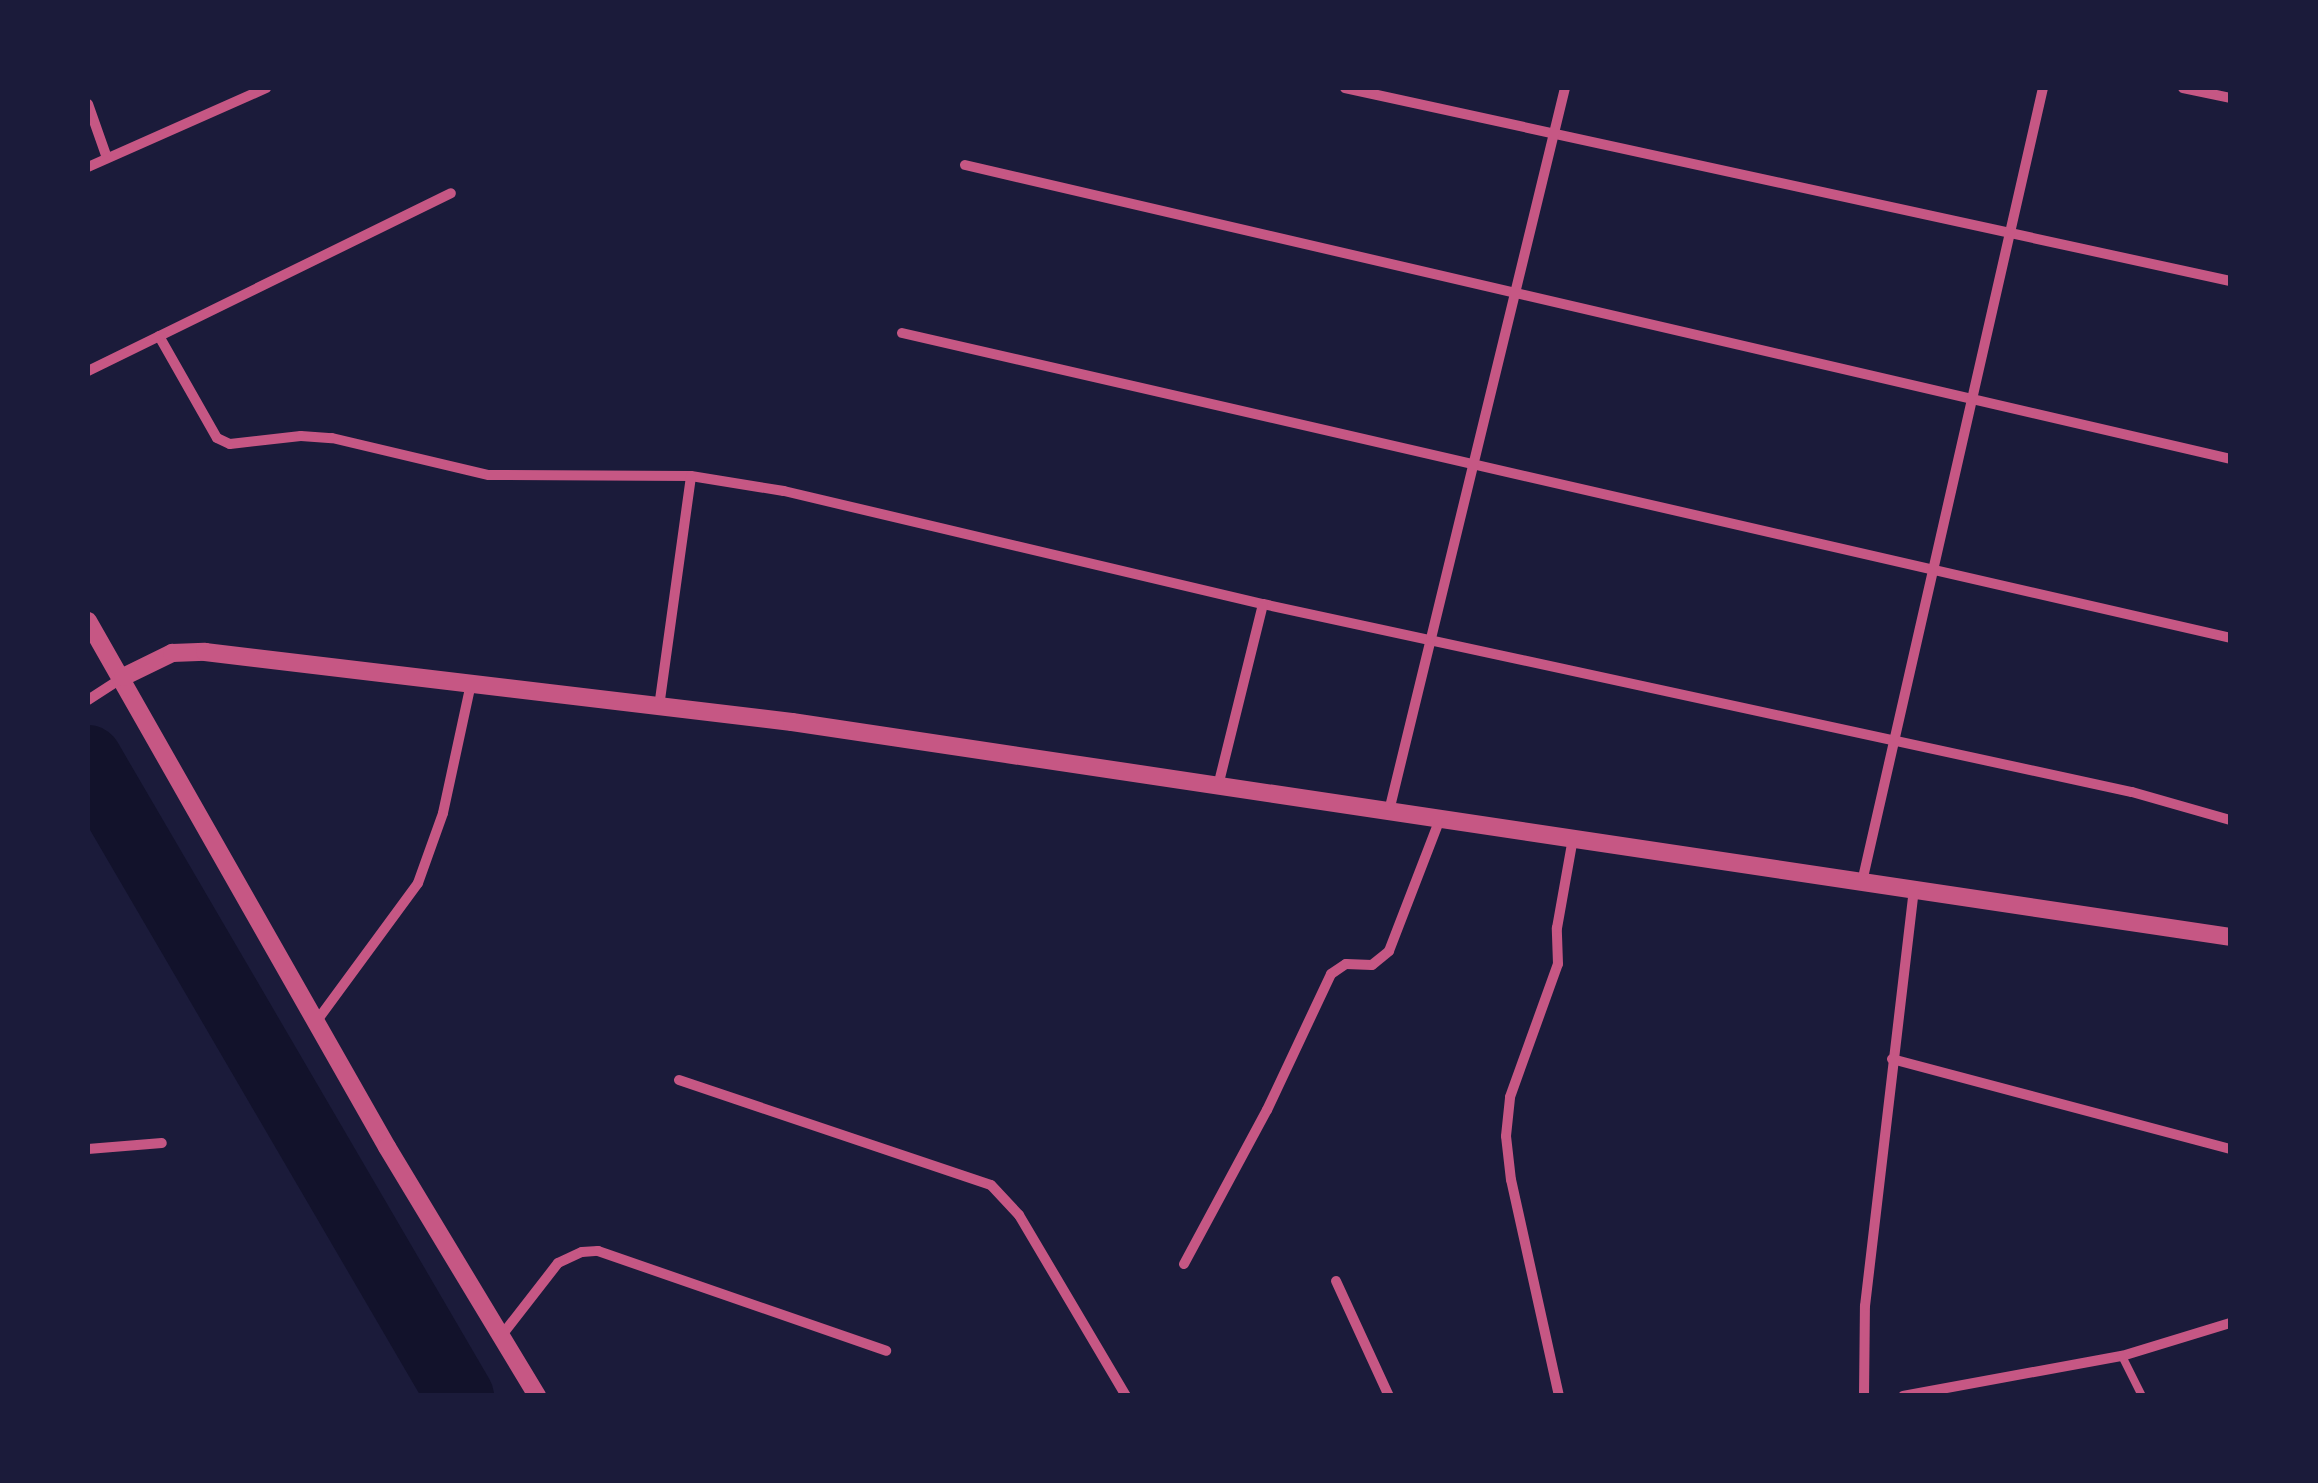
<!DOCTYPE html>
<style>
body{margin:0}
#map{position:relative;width:2318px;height:1483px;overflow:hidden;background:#1b1b3a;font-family:"IBM Plex Serif",serif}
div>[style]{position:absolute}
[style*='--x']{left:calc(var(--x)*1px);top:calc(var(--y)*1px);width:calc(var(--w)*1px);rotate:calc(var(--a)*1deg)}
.river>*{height:68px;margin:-34px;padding:0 34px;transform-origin:34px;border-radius:34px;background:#12122b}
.service>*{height:8px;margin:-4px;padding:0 4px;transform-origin:4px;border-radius:4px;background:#c65784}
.minor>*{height:10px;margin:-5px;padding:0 5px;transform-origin:5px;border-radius:5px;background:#c65784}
.tertiary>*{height:18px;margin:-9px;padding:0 9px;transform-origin:9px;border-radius:9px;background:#c65784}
span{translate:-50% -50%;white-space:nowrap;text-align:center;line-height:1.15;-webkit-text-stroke:10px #1b1b3a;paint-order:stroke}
.frame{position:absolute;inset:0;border:90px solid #1b1b3a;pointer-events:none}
</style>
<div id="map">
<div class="river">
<i style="--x:88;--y:759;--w:738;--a:59.72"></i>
</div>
<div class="service">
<i style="--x:2122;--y:1356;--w:45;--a:63.4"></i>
</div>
<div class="minor">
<i style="--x:1345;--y:88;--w:906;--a:12.3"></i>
<i style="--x:2183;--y:88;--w:48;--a:12"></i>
<i style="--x:88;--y:104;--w:57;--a:70.6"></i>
<i style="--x:965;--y:165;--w:1299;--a:13.08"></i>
<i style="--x:88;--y:167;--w:195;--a:-23.9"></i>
<i style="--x:902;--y:333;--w:1363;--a:12.93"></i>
<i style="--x:159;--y:336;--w:117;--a:60.4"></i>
<i style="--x:217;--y:438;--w:14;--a:25"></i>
<i style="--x:230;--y:444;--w:71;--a:-6.4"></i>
<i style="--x:301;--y:436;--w:31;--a:4"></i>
<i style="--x:332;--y:438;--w:161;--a:13.3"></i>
<i style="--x:489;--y:475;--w:202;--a:0.3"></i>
<i style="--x:691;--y:476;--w:94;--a:9.2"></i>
<i style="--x:784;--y:491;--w:492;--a:13.3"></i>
<i style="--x:1263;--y:604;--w:889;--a:12.21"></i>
<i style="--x:2132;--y:792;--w:102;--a:15.9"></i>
<i style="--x:88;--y:371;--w:404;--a:-26.1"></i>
<i style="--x:88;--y:700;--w:40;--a:-32.9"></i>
<i style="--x:659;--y:707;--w:233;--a:-82.1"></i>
<i style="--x:1218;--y:786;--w:187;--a:-76.1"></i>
<i style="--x:1389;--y:811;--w:744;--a:-76.32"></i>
<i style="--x:1862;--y:882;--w:814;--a:-77.16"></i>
<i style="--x:316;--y:1022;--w:172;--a:-53.7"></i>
<i style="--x:418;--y:883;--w:74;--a:-70.3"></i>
<i style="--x:443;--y:813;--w:132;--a:-77.8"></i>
<i style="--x:1892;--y:1059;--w:350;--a:14.9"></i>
<i style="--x:679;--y:1080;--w:329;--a:18.6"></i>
<i style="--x:991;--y:1185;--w:41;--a:47"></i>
<i style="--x:1019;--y:1215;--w:210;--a:59.4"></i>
<i style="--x:88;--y:1149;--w:74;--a:-4.6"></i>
<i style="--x:1184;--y:1264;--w:175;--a:-61.7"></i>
<i style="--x:1267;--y:1110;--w:150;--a:-64.8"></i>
<i style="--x:1331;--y:974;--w:18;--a:-34"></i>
<i style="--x:1346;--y:964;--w:26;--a:2"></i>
<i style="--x:1372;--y:965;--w:22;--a:-39"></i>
<i style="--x:1389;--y:951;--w:142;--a:-68.9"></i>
<i style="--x:1336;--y:1281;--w:127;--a:65.3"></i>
<i style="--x:502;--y:1335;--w:91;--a:-52.1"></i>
<i style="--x:558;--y:1263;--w:26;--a:-25"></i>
<i style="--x:582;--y:1252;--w:16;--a:-4"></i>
<i style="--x:598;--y:1251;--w:305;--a:19.1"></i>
<i style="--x:1559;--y:1396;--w:221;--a:-102.5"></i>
<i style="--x:1511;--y:1180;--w:44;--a:-96.5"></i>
<i style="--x:1506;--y:1136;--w:39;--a:-84"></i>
<i style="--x:1510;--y:1097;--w:141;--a:-70.2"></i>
<i style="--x:1558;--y:964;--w:36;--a:-92"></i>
<i style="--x:1557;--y:928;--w:91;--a:-79.9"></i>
<i style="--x:1864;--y:1396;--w:90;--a:-89.4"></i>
<i style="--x:1865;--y:1306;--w:420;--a:-83.3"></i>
<i style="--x:1903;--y:1396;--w:223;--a:-10.4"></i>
<i style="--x:2122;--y:1356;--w:113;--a:-17"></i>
</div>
<div class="tertiary">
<i style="--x:88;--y:621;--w:605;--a:60.38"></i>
<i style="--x:387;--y:1147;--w:291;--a:58.9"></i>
<i style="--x:123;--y:677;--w:55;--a:-26.1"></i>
<i style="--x:172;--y:653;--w:33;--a:-2"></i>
<i style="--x:205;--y:652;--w:591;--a:6.8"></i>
<i style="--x:792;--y:722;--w:1454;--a:8.5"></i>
</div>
<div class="frame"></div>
</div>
